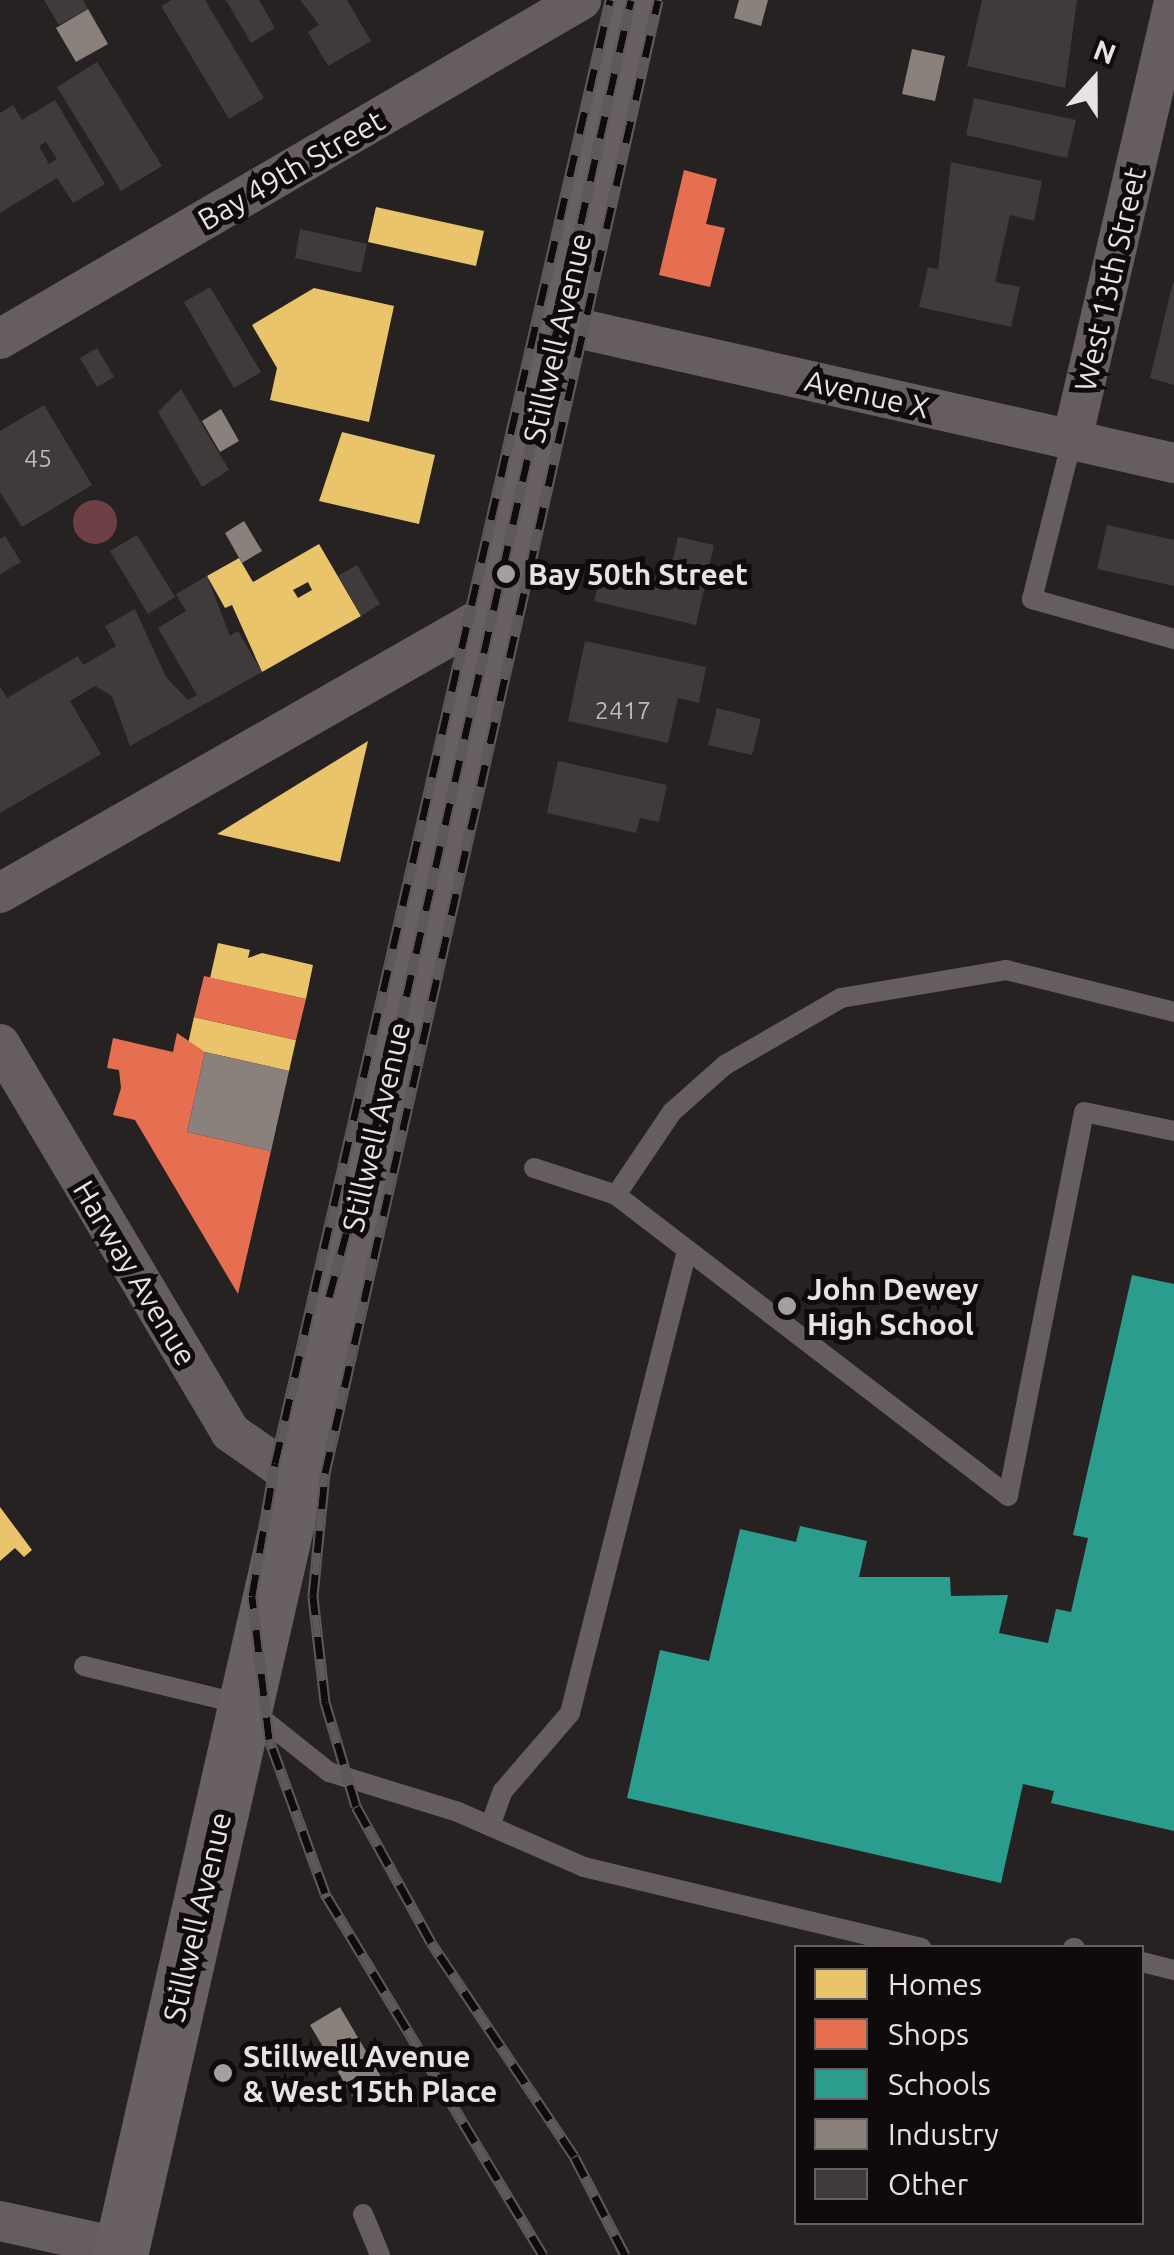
<!DOCTYPE html>
<style>
body{margin:0}
#map{position:relative;width:1174px;height:2255px;overflow:hidden;background:#272222;font-family:Ubuntu,sans-serif}
div>[style]{position:absolute}
[style*='--x']{left:calc(var(--x)*1px);top:calc(var(--y)*1px);width:calc(var(--w)*1px);rotate:calc(var(--a)*1deg)}
.water>*{inset:0;background:#6f3f46}
.round{border-radius:50%}
.homes>*{inset:0;background:#e9c46a}
.shops>*{inset:0;background:#e76f51}
.schools>*{inset:0;background:#2a9d8f}
.industry>*{inset:0;background:#8a817c}
.building>*{inset:0;background:#3f3b3b}
.service>*{height:20px;margin:-10px;padding:0 10px;transform-origin:10px;border-radius:10px;background:#665e5e}
.minor>*{height:40px;margin:-20px;padding:0 20px;transform-origin:20px;border-radius:20px;background:#665e5e}
.secondary>*{height:55px;margin:-27.5px;padding:0 27.5px;transform-origin:27.5px;border-radius:27.5px;background:#696061}
.rail>*{height:11px;margin-top:-5.5px;transform-origin:0;background:repeating-linear-gradient(90deg,#0f0a0b 0 22px,#5e5959 0 44px);box-sizing:border-box;border-block:2px solid #5e5959}
.dots>*{width:28px;height:28px;translate:-50% -50%;box-sizing:border-box;border:5px solid #0f0a0b;border-radius:50%}
span{translate:-50% -50%;white-space:nowrap;text-align:center;line-height:1.15;-webkit-text-stroke:10px #0f0a0b;paint-order:stroke}
.number-label{font-size:25px;color:#beb8b8}
.number-label span{-webkit-text-stroke-width:0}
.street-label{font-size:30px;color:#e9e1e2}
.poi-label{font-size:30px;color:#e9e1e2;font-weight:700}
.left{translate:0 -50%;text-align:left}
.legend{position:absolute;left:794px;top:1945px;width:350px;height:280px;box-sizing:border-box;background:#0f0a0b;border:2px solid #666061;margin:0;padding:12px 18px;list-style:none;font-size:30px;color:#e9e1e2}
.legend li{display:flex;align-items:center;gap:20px;height:50px}
.legend b{width:50px;border:2px solid #666061}
.north{position:absolute;left:1044px;top:30px;width:100px;height:100px;-webkit-text-stroke:8px #0f0a0b;paint-order:stroke;rotate:21deg;font-size:28px;font-weight:700;line-height:40px;text-align:center;color:#e9e1e2}
.north::after{content:'';display:block;margin:auto;width:35px;height:45px;background:#e9e1e2;clip-path:polygon(50% 0,100% 100%,50% 72%,0 100%)}
</style>
<div id="map">
<div class="water">
<i class="round" style="left:73px;top:500px;width:44px;height:44px"></i>
</div>
<div class="homes">
<i style="clip-path:polygon(376px 207px,484px 231px,476px 266px,368px 242px)"></i>
<i style="clip-path:polygon(314px 288px,394px 306px,369px 422px,270px 400px,277px 368px,252px 325px)"></i>
<i style="clip-path:polygon(342px 432px,435px 455px,419px 524px,319px 501px)"></i>
<i style="clip-path:polygon(evenodd,319px 544px,361px 616px,262px 672px,232px 605px,225px 608px,207px 576px,239px 558px,253px 582px,319px 544px,308px 582px,312px 590px,298px 598px,293px 590px,308px 582px)"></i>
<i style="clip-path:polygon(368px 741px,340px 862px,217px 834px,264px 805px)"></i>
<i style="clip-path:polygon(218px 943px,250px 950px,248px 958px,262px 953px,313px 965px,306px 999px,210px 978px)"></i>
<i style="clip-path:polygon(194px 1017px,296px 1040px,289px 1071px,187px 1048px)"></i>
<i style="clip-path:polygon(0 1507px,32px 1550px,24px 1557px,15px 1548px,0 1561px)"></i>
</div>
<div class="shops">
<i style="clip-path:polygon(684px 170px,717px 179px,706px 224px,725px 228px,710px 287px,659px 275px)"></i>
<i style="clip-path:polygon(204px 976px,306px 999px,296px 1040px,194px 1017px)"></i>
<i style="clip-path:polygon(177px 1033px,205px 1052px,187px 1132px,271px 1151px,238px 1294px,135px 1120px,113px 1115px,121px 1088px,119px 1070px,107px 1068px,113px 1038px,173px 1052px)"></i>
</div>
<div class="schools">
<i style="clip-path:polygon(1132px 1275px,1174px 1284px,1174px 1831px,1051px 1803px,1054px 1791px,1023px 1784px,1001px 1883px,627px 1798px,660px 1650px,709px 1661px,740px 1529px,796px 1542px,800px 1526px,867px 1541px,859px 1577px,950px 1577px,951px 1596px,1008px 1595px,999px 1633px,1048px 1643px,1056px 1609px,1071px 1612px,1088px 1538px,1073px 1535px)"></i>
</div>
<div class="industry">
<i style="clip-path:polygon(739px 0,768px 0,761px 26px,734px 18px)"></i>
<i style="clip-path:polygon(88px 9px,108px 44px,76px 62px,56px 28px)"></i>
<i style="clip-path:polygon(912px 49px,945px 56px,935px 101px,902px 94px)"></i>
<i style="clip-path:polygon(221px 409px,239px 441px,220px 452px,202px 421px)"></i>
<i style="clip-path:polygon(244px 521px,262px 551px,242px 563px,225px 533px)"></i>
<i style="clip-path:polygon(205px 1052px,289px 1071px,271px 1151px,187px 1132px)"></i>
<i style="clip-path:polygon(340px 2007px,387px 2087px,357px 2104px,310px 2025px)"></i>
</div>
<div class="building">
<i style="clip-path:polygon(44px 0,83px 0,88px 9px,59px 25px)"></i>
<i style="clip-path:polygon(171px 0,205px 0,264px 98px,229px 119px,161px 6px)"></i>
<i style="clip-path:polygon(226px 0,259px 0,275px 28px,251px 43px)"></i>
<i style="clip-path:polygon(300px 0,347px 0,371px 41px,328px 66px,308px 32px,319px 25px)"></i>
<i style="clip-path:polygon(982px 0,1077px 0,1065px 88px,967px 66px)"></i>
<i style="clip-path:polygon(97px 62px,162px 166px,121px 191px,57px 87px)"></i>
<i style="clip-path:polygon(974px 98px,1076px 120px,1067px 158px,966px 135px)"></i>
<i style="clip-path:polygon(evenodd,55px 100px,105px 184px,73px 203px,57px 178px,0 213px,0 113px,13px 105px,22px 120px,55px 100px,46px 142px,57px 159px,49px 164px,39px 146px,46px 142px)"></i>
<i style="clip-path:polygon(951px 162px,1042px 181px,1034px 221px,1010px 215px,995px 282px,1020px 287px,1011px 327px,919px 307px,928px 267px,938px 269px)"></i>
<i style="clip-path:polygon(300px 229px,367px 244px,361px 273px,295px 258px)"></i>
<i style="clip-path:polygon(1173px 282px,1174px 283px,1174px 385px,1150px 378px)"></i>
<i style="clip-path:polygon(210px 287px,261px 372px,234px 388px,184px 302px)"></i>
<i style="clip-path:polygon(97px 348px,114px 377px,97px 387px,80px 358px)"></i>
<i style="clip-path:polygon(181px 389px,229px 470px,202px 487px,158px 412px)"></i>
<i style="clip-path:polygon(44px 405px,92px 485px,22px 527px,0 492px,0 431px)"></i>
<i style="clip-path:polygon(1107px 525px,1174px 540px,1174px 586px,1097px 569px)"></i>
<i style="clip-path:polygon(137px 535px,175px 597px,148px 614px,110px 551px)"></i>
<i style="clip-path:polygon(5px 536px,21px 562px,0 574px,0 539px)"></i>
<i style="clip-path:polygon(678px 537px,714px 545px,696px 625px,594px 601px,603px 565px,668px 580px)"></i>
<i style="clip-path:polygon(357px 565px,380px 604px,361px 616px,338px 576px)"></i>
<i style="clip-path:polygon(207px 576px,230px 636px,238px 631px,262px 672px,130px 746px,112px 696px,95px 686px,70px 701px,101px 754px,0 813px,0 686px,7px 698px,78px 656px,83px 665px,116px 646px,105px 626px,135px 609px,166px 677px,188px 700px,197px 695px,158px 628px,186px 611px,176px 594px)"></i>
<i style="clip-path:polygon(585px 641px,706px 667px,699px 703px,678px 698px,668px 743px,568px 721px)"></i>
<i style="clip-path:polygon(717px 708px,761px 719px,752px 755px,708px 745px)"></i>
<i style="clip-path:polygon(558px 761px,667px 785px,659px 822px,640px 818px,636px 833px,547px 813px)"></i>
</div>
<div class="service">
<i style="--x:1072;--y:440;--w:164;--a:104.1"></i>
<i style="--x:1032;--y:599;--w:148;--a:15.7"></i>
<i style="--x:534;--y:1168;--w:86;--a:18.2"></i>
<i style="--x:616;--y:1195;--w:494;--a:37.5"></i>
<i style="--x:1008;--y:1496;--w:391;--a:-78.8"></i>
<i style="--x:1084;--y:1112;--w:92;--a:11.9"></i>
<i style="--x:616;--y:1195;--w:100;--a:-56"></i>
<i style="--x:672;--y:1112;--w:71;--a:-41.6"></i>
<i style="--x:725;--y:1065;--w:134;--a:-30"></i>
<i style="--x:841;--y:998;--w:167;--a:-9.6"></i>
<i style="--x:1006;--y:970;--w:173;--a:14"></i>
<i style="--x:84;--y:1666;--w:166;--a:13.6"></i>
<i style="--x:245;--y:1705;--w:107;--a:38.6"></i>
<i style="--x:329;--y:1772;--w:135;--a:17.2"></i>
<i style="--x:458;--y:1812;--w:137;--a:23.6"></i>
<i style="--x:584;--y:1867;--w:347;--a:13.5"></i>
<i style="--x:490;--y:1826;--w:37;--a:-70"></i>
<i style="--x:503;--y:1791;--w:103;--a:-49.3"></i>
<i style="--x:570;--y:1713;--w:477;--a:-75.8"></i>
<i style="--x:1073;--y:1948;--w:2;--a:0"></i>
<i style="--x:1142;--y:1962;--w:33;--a:14"></i>
<i style="--x:363;--y:2214;--w:44;--a:67.5"></i>
</div>
<div class="minor">
<i style="--x:559;--y:324;--w:631;--a:12.74"></i>
<i style="--x:0;--y:339;--w:673;--a:-30.26"></i>
<i style="--x:1072;--y:440;--w:452;--a:-76.9"></i>
<i style="--x:0;--y:893;--w:569;--a:-29.72"></i>
<i style="--x:0;--y:1044;--w:451;--a:59.3"></i>
<i style="--x:230;--y:1432;--w:80;--a:34.9"></i>
<i style="--x:0;--y:2221;--w:125;--a:12.5"></i>
</div>
<div class="secondary">
<i style="--x:120;--y:2255;--w:2313;--a:-77.16"></i>
</div>
<div class="rail">
<i style="--x:329;--y:1297;--w:223;--a:-74.9"></i>
<i style="--x:387;--y:1082;--w:1109;--a:-77.29"></i>
<i style="--x:543;--y:2255;--w:423;--a:-121.1"></i>
<i style="--x:325;--y:1893;--w:164;--a:-110"></i>
<i style="--x:269;--y:1739;--w:144;--a:-96.8"></i>
<i style="--x:252;--y:1596;--w:135;--a:-80.2"></i>
<i style="--x:275;--y:1463;--w:1501;--a:-77.1"></i>
<i style="--x:625;--y:2255;--w:111;--a:-117.3"></i>
<i style="--x:574;--y:2156;--w:257;--a:-123.8"></i>
<i style="--x:431;--y:1942;--w:155;--a:-118.9"></i>
<i style="--x:356;--y:1806;--w:109;--a:-106.6"></i>
<i style="--x:325;--y:1702;--w:107;--a:-96.5"></i>
<i style="--x:313;--y:1596;--w:124;--a:-84.4"></i>
<i style="--x:325;--y:1473;--w:1510;--a:-77.26"></i>
</div>
<div class="dots">
<i style="left:506px;top:574px;background:#a59e9f"></i>
<i style="left:787px;top:1306px;background:#a59e9f"></i>
<i style="left:223px;top:2073px;background:#a59e9f"></i>
</div>
<div class="number-label">
<span style="left:38px;top:458px">45</span>
<span style="left:623px;top:710px">2417</span>
</div>
<div class="street-label">
<span style="left:291px;top:170px;rotate:-30deg">Bay 49th Street</span>
<span style="left:1110px;top:279px;rotate:-77deg">West 13th Street</span>
<span style="left:557px;top:338px;rotate:-77deg">Stillwell Avenue</span>
<span style="left:867px;top:394px;rotate:13deg">Avenue X</span>
<span style="left:376px;top:1127px;rotate:-77deg">Stillwell Avenue</span>
<span style="left:135px;top:1273px;rotate:59deg">Harway Avenue</span>
<span style="left:197px;top:1917px;rotate:-77deg">Stillwell Avenue</span>
</div>
<div class="poi-label">
<span class="left" style="left:528px;top:574px">Bay 50th Street</span>
<span class="left" style="left:807px;top:1306px">John Dewey<br>High School</span>
<span class="left" style="left:243px;top:2073px">Stillwell Avenue<br>&amp; West 15th Place</span>
</div>
<ul class="legend">
<li><b style="height:28px;background:#e9c46a"></b>Homes</li>
<li><b style="height:28px;background:#e76f51"></b>Shops</li>
<li><b style="height:28px;background:#2a9d8f"></b>Schools</li>
<li><b style="height:28px;background:#8a817c"></b>Industry</li>
<li><b style="height:28px;background:#3f3b3b"></b>Other</li>
</ul>
<div class="north">N</div>
</div>
